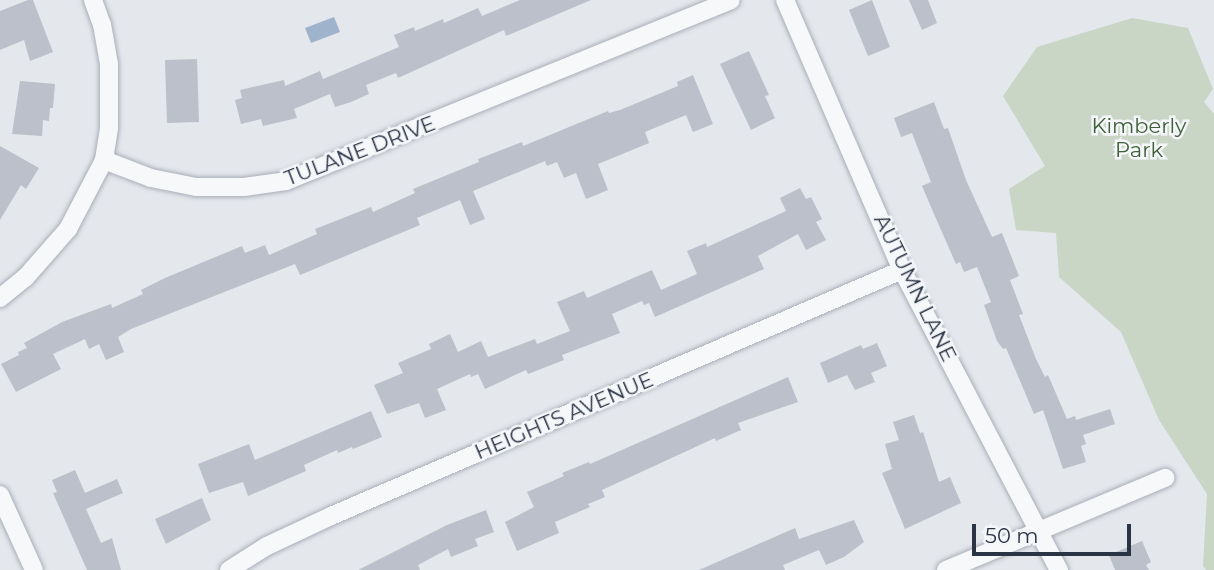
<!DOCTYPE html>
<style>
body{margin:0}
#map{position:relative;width:1214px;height:570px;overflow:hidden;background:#e4e7ec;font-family:Montserrat,sans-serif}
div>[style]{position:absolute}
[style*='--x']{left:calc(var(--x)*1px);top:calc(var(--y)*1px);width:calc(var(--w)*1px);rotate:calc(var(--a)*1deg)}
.green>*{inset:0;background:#c9d6c5}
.water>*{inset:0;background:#9fb4cc}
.building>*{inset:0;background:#bbc0ca}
.roads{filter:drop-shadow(0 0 2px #a9aeb7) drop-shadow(0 0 2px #a9aeb7)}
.minor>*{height:18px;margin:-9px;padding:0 9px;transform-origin:9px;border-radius:9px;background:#f7f8fa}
span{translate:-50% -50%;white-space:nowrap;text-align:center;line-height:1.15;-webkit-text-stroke:5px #f4f6f9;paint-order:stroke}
.park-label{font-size:21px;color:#3f6138}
.street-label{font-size:21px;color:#2b3445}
.scale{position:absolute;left:972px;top:524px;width:159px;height:32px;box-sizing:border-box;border:4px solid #2b3445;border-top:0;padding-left:9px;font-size:21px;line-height:24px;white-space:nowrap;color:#2b3445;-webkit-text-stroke:5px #f4f6f9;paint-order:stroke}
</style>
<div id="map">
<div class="green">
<i style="clip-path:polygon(1132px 18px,1188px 28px,1213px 89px,1204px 102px,1214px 114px,1214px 570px,1206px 570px,1203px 566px,1207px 494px,1159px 420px,1121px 332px,1059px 277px,1056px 233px,1016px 230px,1009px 189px,1045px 166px,1003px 96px,1037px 47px)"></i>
</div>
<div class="water">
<i style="clip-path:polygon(334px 17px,340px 32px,311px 43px,305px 28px)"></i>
</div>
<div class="building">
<i style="clip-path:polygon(28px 0,33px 0,53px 52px,30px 61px,24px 40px,0 50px,0 11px)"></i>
<i style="clip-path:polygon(520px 0,591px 0,506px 36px,504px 30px,398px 78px,396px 73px,366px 85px,369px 94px,351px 102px,335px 107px,330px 94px,294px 109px,297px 118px,263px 126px,261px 119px,241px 124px,235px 100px,242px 98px,240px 90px,284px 80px,285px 86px,320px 71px,323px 79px,399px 47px,394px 35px,414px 27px,415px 31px,443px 19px,444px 23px,478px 8px,482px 16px)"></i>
<i style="clip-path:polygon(872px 0,890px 47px,868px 56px,849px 10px)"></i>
<i style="clip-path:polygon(909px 0,928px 0,937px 23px,922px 30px)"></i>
<i style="clip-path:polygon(749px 51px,769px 95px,765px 96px,775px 118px,751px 130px,720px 64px)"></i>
<i style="clip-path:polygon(197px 59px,199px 122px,167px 123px,165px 60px)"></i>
<i style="clip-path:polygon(693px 75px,713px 124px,693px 132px,686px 115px,645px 132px,649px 143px,598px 164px,608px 190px,586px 199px,576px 173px,564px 178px,557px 162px,547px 166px,545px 161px,473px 191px,485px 219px,470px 225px,460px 200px,417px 218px,420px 225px,300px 275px,295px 264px,131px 329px,118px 337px,124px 352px,106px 360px,99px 344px,89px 349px,85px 339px,53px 354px,61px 369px,16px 392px,1px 364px,19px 355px,18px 352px,27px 348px,24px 343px,62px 322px,111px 304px,112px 308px,143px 294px,141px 290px,165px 278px,242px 246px,245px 253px,265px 245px,269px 255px,317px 234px,315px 229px,371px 207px,373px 212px,415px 193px,413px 189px,479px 162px,478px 159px,522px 142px,523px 146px,608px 111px,609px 113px,620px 110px,678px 86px,677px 82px)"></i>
<i style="clip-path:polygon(20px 81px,55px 84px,53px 108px,50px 108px,49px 121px,43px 120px,42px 136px,12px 134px)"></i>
<i style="clip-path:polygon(934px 102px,944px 129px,948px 128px,966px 180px,992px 237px,1002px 233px,1019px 276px,1010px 280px,1023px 314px,1019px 315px,1036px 359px,1045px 377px,1048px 375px,1067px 419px,1075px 416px,1076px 420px,1110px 409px,1115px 424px,1083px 435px,1086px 444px,1081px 446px,1086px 462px,1063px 469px,1043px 410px,1034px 414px,1006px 348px,1003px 349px,997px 341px,984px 305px,991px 302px,977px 267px,964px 272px,960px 262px,956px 264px,934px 214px,922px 186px,931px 182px,912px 133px,901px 137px,894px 118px)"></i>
<i style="clip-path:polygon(0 146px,39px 168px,26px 189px,21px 185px,0 220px)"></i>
<i style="clip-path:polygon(800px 188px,806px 199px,811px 197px,822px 219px,816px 222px,826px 240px,806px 250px,798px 234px,758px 256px,764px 269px,655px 317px,649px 303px,644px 305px,642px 301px,612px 314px,620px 333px,562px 355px,564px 360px,528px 374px,526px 370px,485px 389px,478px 374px,471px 377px,470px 374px,437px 389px,446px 410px,425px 418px,419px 403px,387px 414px,374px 385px,403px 373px,398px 363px,431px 349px,429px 344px,450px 334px,458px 352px,481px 341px,488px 357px,535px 339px,537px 344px,570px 331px,557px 302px,584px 291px,587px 298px,652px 270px,661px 290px,697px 274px,687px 251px,706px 243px,707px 247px,786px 211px,780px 198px)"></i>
<i style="clip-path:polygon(877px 343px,887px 366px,871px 373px,875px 382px,855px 390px,847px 375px,828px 383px,820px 363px,861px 345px,863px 349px)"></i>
<i style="clip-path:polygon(788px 377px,798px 402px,738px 423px,741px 430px,716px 441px,715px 438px,602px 490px,605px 497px,588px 504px,590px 507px,555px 522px,559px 533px,517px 551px,505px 522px,534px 507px,527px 492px,564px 476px,562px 473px,589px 462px,590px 464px)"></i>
<i style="clip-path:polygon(371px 411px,382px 437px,353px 449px,352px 447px,338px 453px,337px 450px,304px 465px,306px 471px,248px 496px,243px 482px,209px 493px,198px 464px,249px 444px,255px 460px)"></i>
<i style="clip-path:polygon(914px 415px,920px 433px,923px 432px,939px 482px,950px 477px,961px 503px,905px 529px,882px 473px,892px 469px,885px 444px,899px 440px,893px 422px)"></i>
<i style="clip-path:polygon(75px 470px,85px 493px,117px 479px,123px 493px,86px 509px,101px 543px,112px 538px,121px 570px,87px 570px,53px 493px,57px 492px,52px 480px)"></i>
<i style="clip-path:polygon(202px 498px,211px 520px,166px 544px,155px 519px)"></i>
<i style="clip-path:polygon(486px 510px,494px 532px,475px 539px,478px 546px,451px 557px,448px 549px,418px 565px,420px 570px,358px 570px,447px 525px)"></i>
<i style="clip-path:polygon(854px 520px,864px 542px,844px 557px,826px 565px,819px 550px,783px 565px,785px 570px,699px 570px,795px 528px,799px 539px)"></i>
<i style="clip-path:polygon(1142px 541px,1151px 562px,1146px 565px,1149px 570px,1115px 570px,1109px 555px)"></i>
</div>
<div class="roads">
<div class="minor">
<i style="--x:785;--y:0;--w:294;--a:66.6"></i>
<i style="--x:902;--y:270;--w:339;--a:62.4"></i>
<i style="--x:104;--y:160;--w:50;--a:21"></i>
<i style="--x:151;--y:178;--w:46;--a:11.3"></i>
<i style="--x:196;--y:187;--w:48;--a:0"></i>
<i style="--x:244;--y:187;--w:42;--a:-8.1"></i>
<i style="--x:286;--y:181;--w:480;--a:-22.1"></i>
<i style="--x:0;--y:298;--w:32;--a:-39"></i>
<i style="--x:25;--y:278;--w:65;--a:-48.7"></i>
<i style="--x:68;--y:229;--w:78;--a:-62.4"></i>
<i style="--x:104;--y:160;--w:32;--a:-81"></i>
<i style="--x:109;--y:128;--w:64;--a:-90"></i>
<i style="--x:109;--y:64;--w:40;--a:-100"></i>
<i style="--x:102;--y:25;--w:27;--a:-110"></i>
<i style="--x:0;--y:495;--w:82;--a:65.6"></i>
<i style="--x:229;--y:570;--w:45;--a:-32.3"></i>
<i style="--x:267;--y:546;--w:71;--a:-25.1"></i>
<i style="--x:331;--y:516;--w:622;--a:-23.31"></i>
<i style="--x:946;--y:570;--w:238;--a:-22.8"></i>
</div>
</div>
<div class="park-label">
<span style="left:1139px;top:138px">Kimberly<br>Park</span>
</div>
<div class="street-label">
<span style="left:360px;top:151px;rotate:-21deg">TULANE DRIVE</span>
<span style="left:915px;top:288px;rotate:64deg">AUTUMN LANE</span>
<span style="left:564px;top:416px;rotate:-23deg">HEIGHTS AVENUE</span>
</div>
<div class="scale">50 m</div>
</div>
